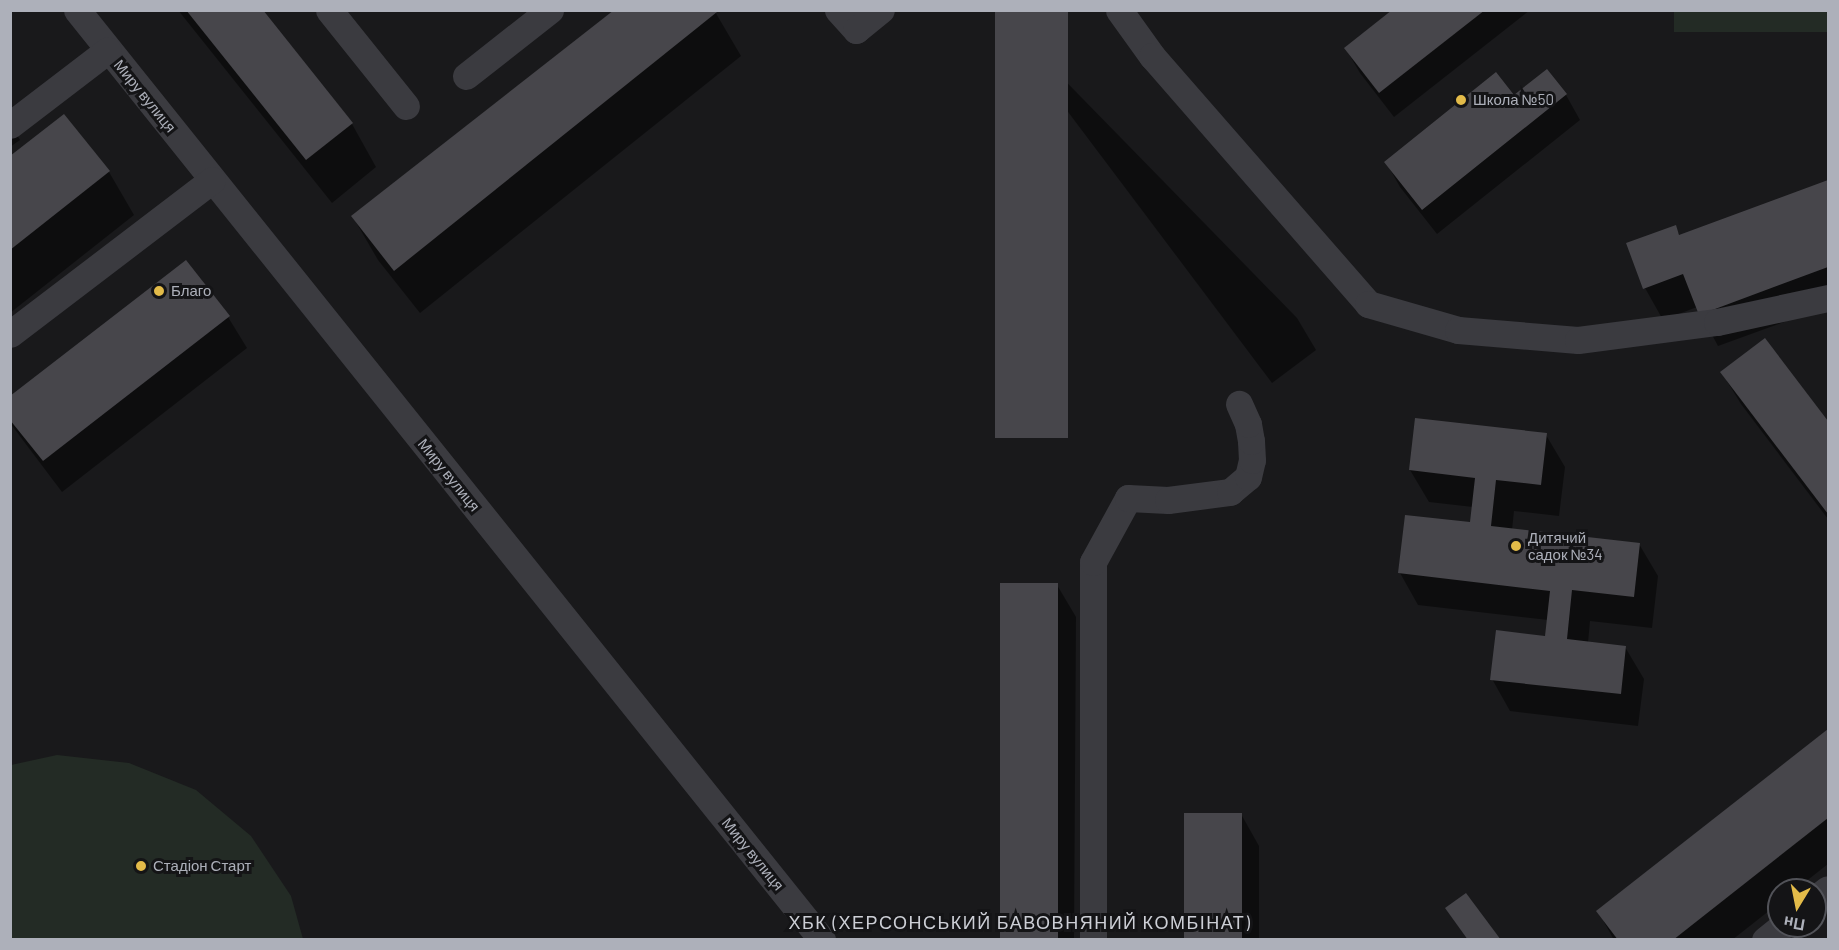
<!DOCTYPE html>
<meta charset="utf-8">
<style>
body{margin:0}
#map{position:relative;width:1839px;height:950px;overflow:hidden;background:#19191b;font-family:Barlow,sans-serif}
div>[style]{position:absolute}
.green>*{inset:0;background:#232b25;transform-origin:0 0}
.shadow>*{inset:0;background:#0007}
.building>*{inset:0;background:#47464b;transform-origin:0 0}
.minor>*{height:27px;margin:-13.5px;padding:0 13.5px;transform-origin:13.5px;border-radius:13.5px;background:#3b3b40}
.dots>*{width:16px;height:16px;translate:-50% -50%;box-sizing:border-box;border:3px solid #141416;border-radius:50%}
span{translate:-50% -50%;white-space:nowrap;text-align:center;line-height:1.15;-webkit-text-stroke:6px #141416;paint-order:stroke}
.street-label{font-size:15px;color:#adb0ba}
.poi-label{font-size:15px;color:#adb0ba}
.left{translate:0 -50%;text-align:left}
.quarter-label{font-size:18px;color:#cdcfd6;letter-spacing:1.5px}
.frame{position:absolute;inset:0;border:12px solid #adb0ba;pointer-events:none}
.north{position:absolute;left:1767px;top:878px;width:60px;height:60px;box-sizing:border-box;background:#141416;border:2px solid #515258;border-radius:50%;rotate:190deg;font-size:16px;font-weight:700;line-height:24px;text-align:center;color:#adb0ba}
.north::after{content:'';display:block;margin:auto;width:21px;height:27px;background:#e3bb49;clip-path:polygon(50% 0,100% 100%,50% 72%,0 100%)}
</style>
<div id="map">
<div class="green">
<i style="left:1674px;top:11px;width:154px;height:21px"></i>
<i style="clip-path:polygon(57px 755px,129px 763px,196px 790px,251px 836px,291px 896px,303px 939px,11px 939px,11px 765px)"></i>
</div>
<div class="shadow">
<i style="clip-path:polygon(178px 10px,261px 10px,352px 124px,376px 167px,332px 203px)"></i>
<i style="clip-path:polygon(616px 10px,714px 10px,741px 56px,420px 313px,378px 260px,353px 217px)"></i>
<i style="clip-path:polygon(996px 10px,1297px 318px,1316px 350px,1272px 383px,1011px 36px)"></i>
<i style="clip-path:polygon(1394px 10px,1530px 10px,1394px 117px,1360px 73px,1346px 49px)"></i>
<i style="clip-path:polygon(1547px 71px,1566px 95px,1580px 120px,1437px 234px,1400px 187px,1386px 162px,1514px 97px)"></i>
<i style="clip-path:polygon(10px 124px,20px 140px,10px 147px)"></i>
<i style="clip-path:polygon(10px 158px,109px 172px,134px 215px,10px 313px)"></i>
<i style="clip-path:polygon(1828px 181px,1828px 306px,1718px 346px,1697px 307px,1663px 320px,1645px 288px,1628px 244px,1675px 227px,1680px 236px)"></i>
<i style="clip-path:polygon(228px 317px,247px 348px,62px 492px,10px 423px,10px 398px)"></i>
<i style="clip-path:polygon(1765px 340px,1828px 424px,1828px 519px,1741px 404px,1722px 373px)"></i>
<i style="clip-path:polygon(1546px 435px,1565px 467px,1559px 516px,1514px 511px,1512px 530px,1639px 544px,1658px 576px,1652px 628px,1590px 621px,1588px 643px,1625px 647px,1644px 679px,1638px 726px,1510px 711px,1492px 679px,1546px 638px,1548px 620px,1418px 605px,1400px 573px,1471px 524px,1473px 507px,1429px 502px,1410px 470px)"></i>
<i style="clip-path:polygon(1057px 585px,1076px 617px,1074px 940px,1000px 940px)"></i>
<i style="clip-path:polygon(1828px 732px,1828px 864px,1795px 890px,1779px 890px,1779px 903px,1732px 940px,1614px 940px,1598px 911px)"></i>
<i style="clip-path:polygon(1241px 814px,1259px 846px,1259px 940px,1185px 940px)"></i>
</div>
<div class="building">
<i style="clip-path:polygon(186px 10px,263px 10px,353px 123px,306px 160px)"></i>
<i style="clip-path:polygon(614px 10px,717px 12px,394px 271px,351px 216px)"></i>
<i style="left:995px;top:10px;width:73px;height:428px"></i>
<i style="clip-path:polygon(1392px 10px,1485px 10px,1379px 93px,1344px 48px)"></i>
<i style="clip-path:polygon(1547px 69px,1567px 94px,1422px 210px,1384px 162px,1496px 72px,1514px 95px)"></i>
<i style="clip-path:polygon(64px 114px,110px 171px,10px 250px,10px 156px)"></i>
<i style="clip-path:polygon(1828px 180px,1828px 267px,1699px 315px,1683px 274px,1643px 289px,1626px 243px,1676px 225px,1679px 235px)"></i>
<i style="clip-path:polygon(186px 260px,230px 316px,43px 461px,10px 420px,10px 396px)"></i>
<i style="clip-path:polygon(1765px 338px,1828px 421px,1828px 514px,1720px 372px)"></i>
<i style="clip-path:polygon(1415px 418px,1547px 433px,1541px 485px,1496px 480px,1491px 526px,1640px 543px,1634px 597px,1572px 590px,1567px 639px,1626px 646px,1621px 694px,1490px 680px,1496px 630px,1545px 636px,1550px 591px,1398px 573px,1405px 515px,1470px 522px,1475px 478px,1409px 470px)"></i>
<i style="left:1000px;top:583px;width:58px;height:357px"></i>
<i style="clip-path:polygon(1828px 729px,1828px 818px,1673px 940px,1618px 940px,1596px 911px)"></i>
<i style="left:1184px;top:813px;width:58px;height:127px"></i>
<i style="clip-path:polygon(1466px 893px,1501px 940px,1468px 940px,1445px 908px)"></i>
</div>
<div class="minor">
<i style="left:77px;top:10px;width:1192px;rotate:51.3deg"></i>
<i style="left:329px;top:10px;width:123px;rotate:51.3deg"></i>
<i style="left:838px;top:10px;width:27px;rotate:48deg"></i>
<i style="left:856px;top:30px;width:32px;rotate:-39deg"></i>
<i style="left:1119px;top:10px;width:57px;rotate:54.3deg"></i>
<i style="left:1152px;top:56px;width:329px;rotate:48.9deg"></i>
<i style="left:1368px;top:304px;width:94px;rotate:16.1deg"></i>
<i style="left:1458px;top:330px;width:120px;rotate:4.8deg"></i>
<i style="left:1578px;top:340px;width:140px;rotate:-7.4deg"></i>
<i style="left:1717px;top:322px;width:114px;rotate:-12.2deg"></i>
<i style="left:466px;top:76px;width:107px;rotate:-38.2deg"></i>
<i style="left:10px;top:125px;width:123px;rotate:-37.4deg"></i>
<i style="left:10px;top:334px;width:254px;rotate:-37.3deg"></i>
<i style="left:1815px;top:899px;width:16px;rotate:-38deg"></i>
<i style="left:1093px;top:940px;width:378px;rotate:-90deg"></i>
<i style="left:1093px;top:562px;width:73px;rotate:-61.3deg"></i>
<i style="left:1128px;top:498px;width:40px;rotate:2.9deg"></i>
<i style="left:1168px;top:500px;width:63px;rotate:-7.4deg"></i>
<i style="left:1230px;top:492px;width:23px;rotate:-40deg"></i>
<i style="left:1248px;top:477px;width:17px;rotate:-77deg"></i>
<i style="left:1252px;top:460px;width:19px;rotate:-93deg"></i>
<i style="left:1251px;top:441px;width:17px;rotate:-100deg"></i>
<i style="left:1248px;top:424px;width:22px;rotate:-114deg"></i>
<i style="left:1765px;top:940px;width:22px;rotate:-39deg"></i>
</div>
<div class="dots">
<i style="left:1461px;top:100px;background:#e3bb49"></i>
<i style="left:159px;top:291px;background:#e3bb49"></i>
<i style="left:1516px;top:546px;background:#e3bb49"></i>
<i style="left:141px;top:866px;background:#e3bb49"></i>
</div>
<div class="street-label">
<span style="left:145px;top:96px;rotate:51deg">Миру вулиця</span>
<span style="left:449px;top:475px;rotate:51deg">Миру вулиця</span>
<span style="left:753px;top:854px;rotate:51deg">Миру вулиця</span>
</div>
<div class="poi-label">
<span class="left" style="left:1473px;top:100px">Школа №50</span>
<span class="left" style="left:171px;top:291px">Благо</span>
<span class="left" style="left:1528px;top:546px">Дитячий<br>садок №34</span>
<span class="left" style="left:153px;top:866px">Стадіон Старт</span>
</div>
<div class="quarter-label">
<span style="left:1020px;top:922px">ХБК (ХЕРСОНСЬКИЙ БАВОВНЯНИЙ КОМБІНАТ)</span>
</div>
<div class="frame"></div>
<div class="north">Пн</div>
</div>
